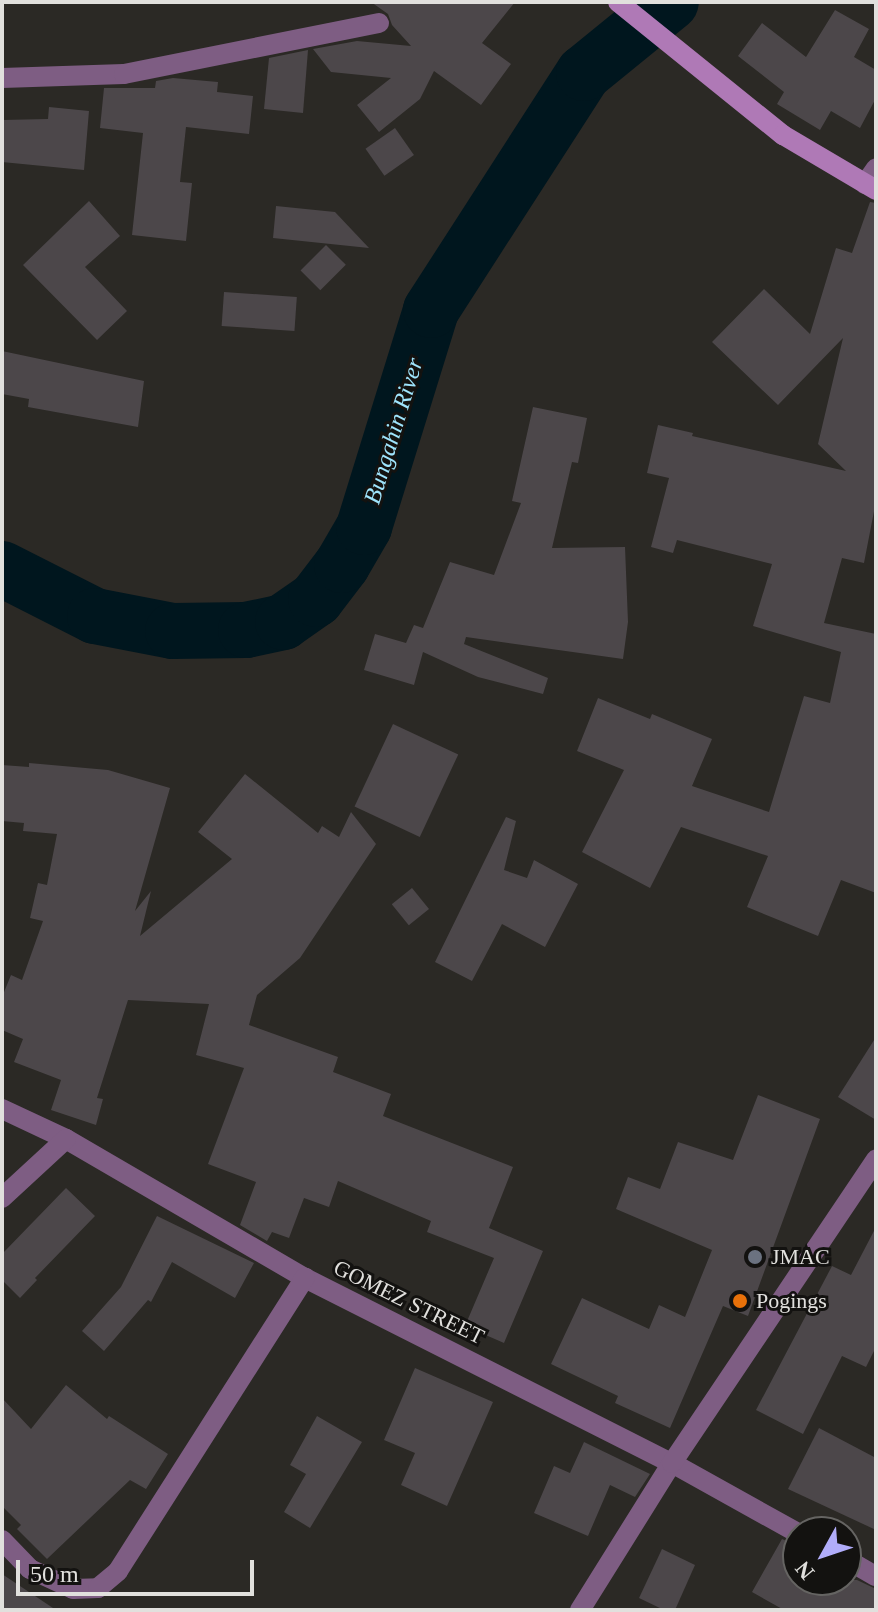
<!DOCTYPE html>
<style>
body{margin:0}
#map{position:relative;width:878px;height:1612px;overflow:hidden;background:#2b2925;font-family:"Times New Roman",serif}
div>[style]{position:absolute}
.river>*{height:56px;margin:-28px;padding:0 28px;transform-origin:28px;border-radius:28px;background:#00161e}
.building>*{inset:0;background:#4c474a;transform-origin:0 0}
.street>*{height:20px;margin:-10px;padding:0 10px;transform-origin:10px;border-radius:10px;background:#7e5d83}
.secondary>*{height:20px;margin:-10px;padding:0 10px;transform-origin:10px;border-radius:10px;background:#af79b6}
.dots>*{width:22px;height:22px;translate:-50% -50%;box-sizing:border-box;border:4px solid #131210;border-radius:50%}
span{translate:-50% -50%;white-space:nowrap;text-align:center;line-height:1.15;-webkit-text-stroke:6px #131210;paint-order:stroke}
.poi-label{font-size:22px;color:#e1e0dd}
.left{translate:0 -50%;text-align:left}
.street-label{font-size:22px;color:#e1e0dd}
.water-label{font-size:24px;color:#9fe4fc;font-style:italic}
.frame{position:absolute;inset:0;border:4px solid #e1e0dd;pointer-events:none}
.north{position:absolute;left:782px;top:1516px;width:80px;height:80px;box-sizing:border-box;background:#131210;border:2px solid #656462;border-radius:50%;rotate:230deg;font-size:22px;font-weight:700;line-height:32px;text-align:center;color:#e1e0dd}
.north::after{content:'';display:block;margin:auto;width:28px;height:36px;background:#b1adfa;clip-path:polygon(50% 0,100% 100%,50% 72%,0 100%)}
.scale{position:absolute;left:16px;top:1560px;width:238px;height:36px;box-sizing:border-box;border:4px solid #e1e0dd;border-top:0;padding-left:10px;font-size:24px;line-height:28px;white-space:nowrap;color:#e1e0dd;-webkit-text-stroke:6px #131210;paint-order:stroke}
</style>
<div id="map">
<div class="river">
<i style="left:2px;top:569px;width:104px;rotate:26.8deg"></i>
<i style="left:95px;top:616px;width:79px;rotate:10.9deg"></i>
<i style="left:173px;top:631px;width:73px;rotate:-0.8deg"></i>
<i style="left:246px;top:630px;width:38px;rotate:-12deg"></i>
<i style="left:283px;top:622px;width:40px;rotate:-34.9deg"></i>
<i style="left:316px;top:599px;width:43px;rotate:-52.6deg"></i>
<i style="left:342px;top:565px;width:44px;rotate:-59.9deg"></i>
<i style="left:364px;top:527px;width:227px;rotate:-72.8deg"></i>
<i style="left:431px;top:310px;width:282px;rotate:-57.2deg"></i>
<i style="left:584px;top:73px;width:112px;rotate:-39.2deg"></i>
</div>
<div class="building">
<i style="clip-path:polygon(371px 2px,515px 2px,482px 43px,511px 64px,481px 105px,434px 71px,420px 99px,379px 132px,357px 105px,391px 78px,331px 72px,313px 49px,357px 41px,411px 46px,392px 25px,388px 14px)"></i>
<i style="clip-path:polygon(835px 10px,869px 29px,854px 57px,876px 70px,876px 98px,860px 128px,831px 111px,820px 130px,777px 104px,784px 92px,738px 56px,762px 23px,806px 57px)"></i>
<i style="clip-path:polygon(308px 50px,303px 113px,264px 109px,269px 58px)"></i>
<i style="clip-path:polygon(173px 78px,218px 82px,217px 92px,253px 96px,249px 134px,186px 127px,180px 182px,192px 183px,186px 241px,132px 235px,143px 133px,100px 128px,104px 88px,155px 88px,156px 81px)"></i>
<i style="clip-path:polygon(49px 107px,89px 111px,84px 170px,2px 162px,2px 120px,48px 119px)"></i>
<i style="left:395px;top:128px;width:33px;height:36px;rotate:55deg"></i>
<i style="clip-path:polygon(89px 201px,120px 236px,85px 267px,127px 311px,97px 340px,23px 265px)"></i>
<i style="clip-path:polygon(870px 202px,876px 203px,876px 501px,864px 563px,842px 558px,824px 623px,876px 634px,876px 893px,841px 880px,818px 936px,747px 907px,768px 856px,681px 827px,650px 888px,582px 852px,624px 770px,577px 751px,598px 698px,650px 719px,652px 714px,712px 739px,692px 786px,769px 812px,804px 696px,830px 703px,841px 652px,753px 626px,772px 564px,677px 540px,673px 553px,651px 547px,669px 478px,647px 473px,658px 425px,693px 433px,692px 436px,846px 471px,818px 444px,843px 338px,778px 405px,712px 342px,764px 289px,810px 334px,836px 248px,852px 253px)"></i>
<i style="clip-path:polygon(276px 206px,335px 212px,369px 248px,273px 238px)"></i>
<i style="left:326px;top:245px;width:28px;height:36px;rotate:45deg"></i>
<i style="left:224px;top:292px;width:73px;height:34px;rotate:4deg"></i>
<i style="clip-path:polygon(2px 351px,144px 381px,138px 427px,28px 407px,29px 399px,2px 394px)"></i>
<i style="clip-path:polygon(533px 407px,587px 418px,578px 463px,572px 462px,552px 548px,625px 547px,628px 622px,623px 659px,466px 637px,464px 644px,548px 678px,543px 694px,478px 677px,423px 652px,414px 685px,364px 670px,375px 634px,406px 643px,414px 625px,423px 628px,450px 562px,494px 575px,521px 503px,512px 501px)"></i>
<i style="left:393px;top:724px;width:72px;height:91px;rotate:25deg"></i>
<i style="clip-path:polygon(29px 763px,108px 770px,170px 788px,135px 911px,151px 891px,140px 936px,232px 859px,198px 832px,245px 774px,318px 833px,322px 826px,339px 837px,351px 812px,376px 844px,300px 958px,257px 995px,249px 1025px,338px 1057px,333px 1072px,391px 1094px,383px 1116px,513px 1167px,489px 1228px,543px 1251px,504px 1343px,465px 1326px,494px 1258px,427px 1232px,431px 1221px,338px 1181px,329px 1207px,304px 1198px,289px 1238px,272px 1232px,267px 1241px,240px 1225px,256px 1182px,208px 1164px,244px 1068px,196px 1055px,209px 1004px,128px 1000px,97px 1098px,103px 1099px,96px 1125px,51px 1110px,61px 1080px,14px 1062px,23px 1039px,2px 1030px,2px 997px,11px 975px,22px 980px,43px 921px,30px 918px,38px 883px,47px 885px,57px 834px,23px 831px,24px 823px,2px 821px,2px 765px,29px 767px)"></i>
<i style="clip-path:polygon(506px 817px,516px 821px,504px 870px,527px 878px,534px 860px,578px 884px,545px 947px,502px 924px,472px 981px,435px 962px)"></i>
<i style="left:412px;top:888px;width:27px;height:26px;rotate:51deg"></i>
<i style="clip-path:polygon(876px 1037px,876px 1120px,838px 1097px)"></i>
<i style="clip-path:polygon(758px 1095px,820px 1119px,748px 1316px,723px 1306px,670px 1428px,615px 1403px,618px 1396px,551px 1364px,582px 1298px,649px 1329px,659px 1305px,685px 1317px,712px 1250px,616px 1209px,628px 1177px,660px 1189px,678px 1142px,733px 1160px)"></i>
<i style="clip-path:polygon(66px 1188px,95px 1216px,35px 1278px,37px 1280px,20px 1298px,2px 1280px,2px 1254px)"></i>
<i style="clip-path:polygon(157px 1216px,254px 1263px,235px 1298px,172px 1262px,151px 1302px,148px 1300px,104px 1351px,82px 1331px,121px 1287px)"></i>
<i style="clip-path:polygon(876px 1227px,876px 1347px,866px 1367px,842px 1356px,803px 1434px,756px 1410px,832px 1266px,851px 1275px)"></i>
<i style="clip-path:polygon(415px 1368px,493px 1402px,447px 1506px,401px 1485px,415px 1453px,384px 1440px)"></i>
<i style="clip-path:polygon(66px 1385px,107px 1419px,109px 1416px,168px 1454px,146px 1489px,130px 1480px,47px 1559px,17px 1529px,21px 1525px,2px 1506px,2px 1398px,31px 1429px)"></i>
<i style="clip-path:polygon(317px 1416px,362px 1442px,310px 1528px,284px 1512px,306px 1474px,290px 1465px)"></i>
<i style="clip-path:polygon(819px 1428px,876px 1458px,876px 1530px,788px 1489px)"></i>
<i style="clip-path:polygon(584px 1442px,650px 1474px,635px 1497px,610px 1485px,588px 1536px,534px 1513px,554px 1466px,570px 1473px)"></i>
<i style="clip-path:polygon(782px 1539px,798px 1546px,798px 1580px,857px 1580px,876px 1589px,876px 1610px,784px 1610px,752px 1592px)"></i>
<i style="clip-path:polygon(662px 1549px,695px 1565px,675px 1610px,664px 1610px,639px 1598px)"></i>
<i style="clip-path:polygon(2px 1574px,56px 1610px,2px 1610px)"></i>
</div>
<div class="street">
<i style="left:2px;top:78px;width:122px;rotate:-1.9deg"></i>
<i style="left:124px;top:74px;width:260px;rotate:-11.3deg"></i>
<i style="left:865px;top:184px;width:19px;rotate:-55deg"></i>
<i style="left:2px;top:1109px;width:71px;rotate:25.1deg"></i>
<i style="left:66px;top:1139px;width:276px;rotate:30.2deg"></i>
<i style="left:305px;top:1278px;width:411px;rotate:26.8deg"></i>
<i style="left:672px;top:1463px;width:144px;rotate:29.1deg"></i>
<i style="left:2px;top:1198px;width:87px;rotate:-42.7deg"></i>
<i style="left:2px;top:1540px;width:40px;rotate:46deg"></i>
<i style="left:30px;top:1569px;width:47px;rotate:24.9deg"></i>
<i style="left:73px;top:1589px;width:25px;rotate:-2deg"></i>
<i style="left:98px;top:1588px;width:26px;rotate:-40deg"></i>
<i style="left:118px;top:1571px;width:348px;rotate:-57.5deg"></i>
<i style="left:846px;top:1559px;width:34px;rotate:30deg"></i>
<i style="left:580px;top:1610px;width:173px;rotate:-58deg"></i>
<i style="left:672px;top:1463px;width:366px;rotate:-56.1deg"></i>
</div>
<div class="secondary">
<i style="left:618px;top:2px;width:212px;rotate:38.9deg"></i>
<i style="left:783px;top:135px;width:108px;rotate:30.6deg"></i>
</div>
<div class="dots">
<i style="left:755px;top:1257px;background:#6b7280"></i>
<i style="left:740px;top:1301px;background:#e8710a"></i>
</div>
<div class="poi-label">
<span class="left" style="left:771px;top:1257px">JMAC</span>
<span class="left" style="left:756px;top:1301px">Pogings</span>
</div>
<div class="street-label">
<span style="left:409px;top:1302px;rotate:26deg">GOMEZ STREET</span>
</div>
<div class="water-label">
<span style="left:394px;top:431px;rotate:-73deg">Bungahin River</span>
</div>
<div class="frame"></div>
<div class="north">N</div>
<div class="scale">50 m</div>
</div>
